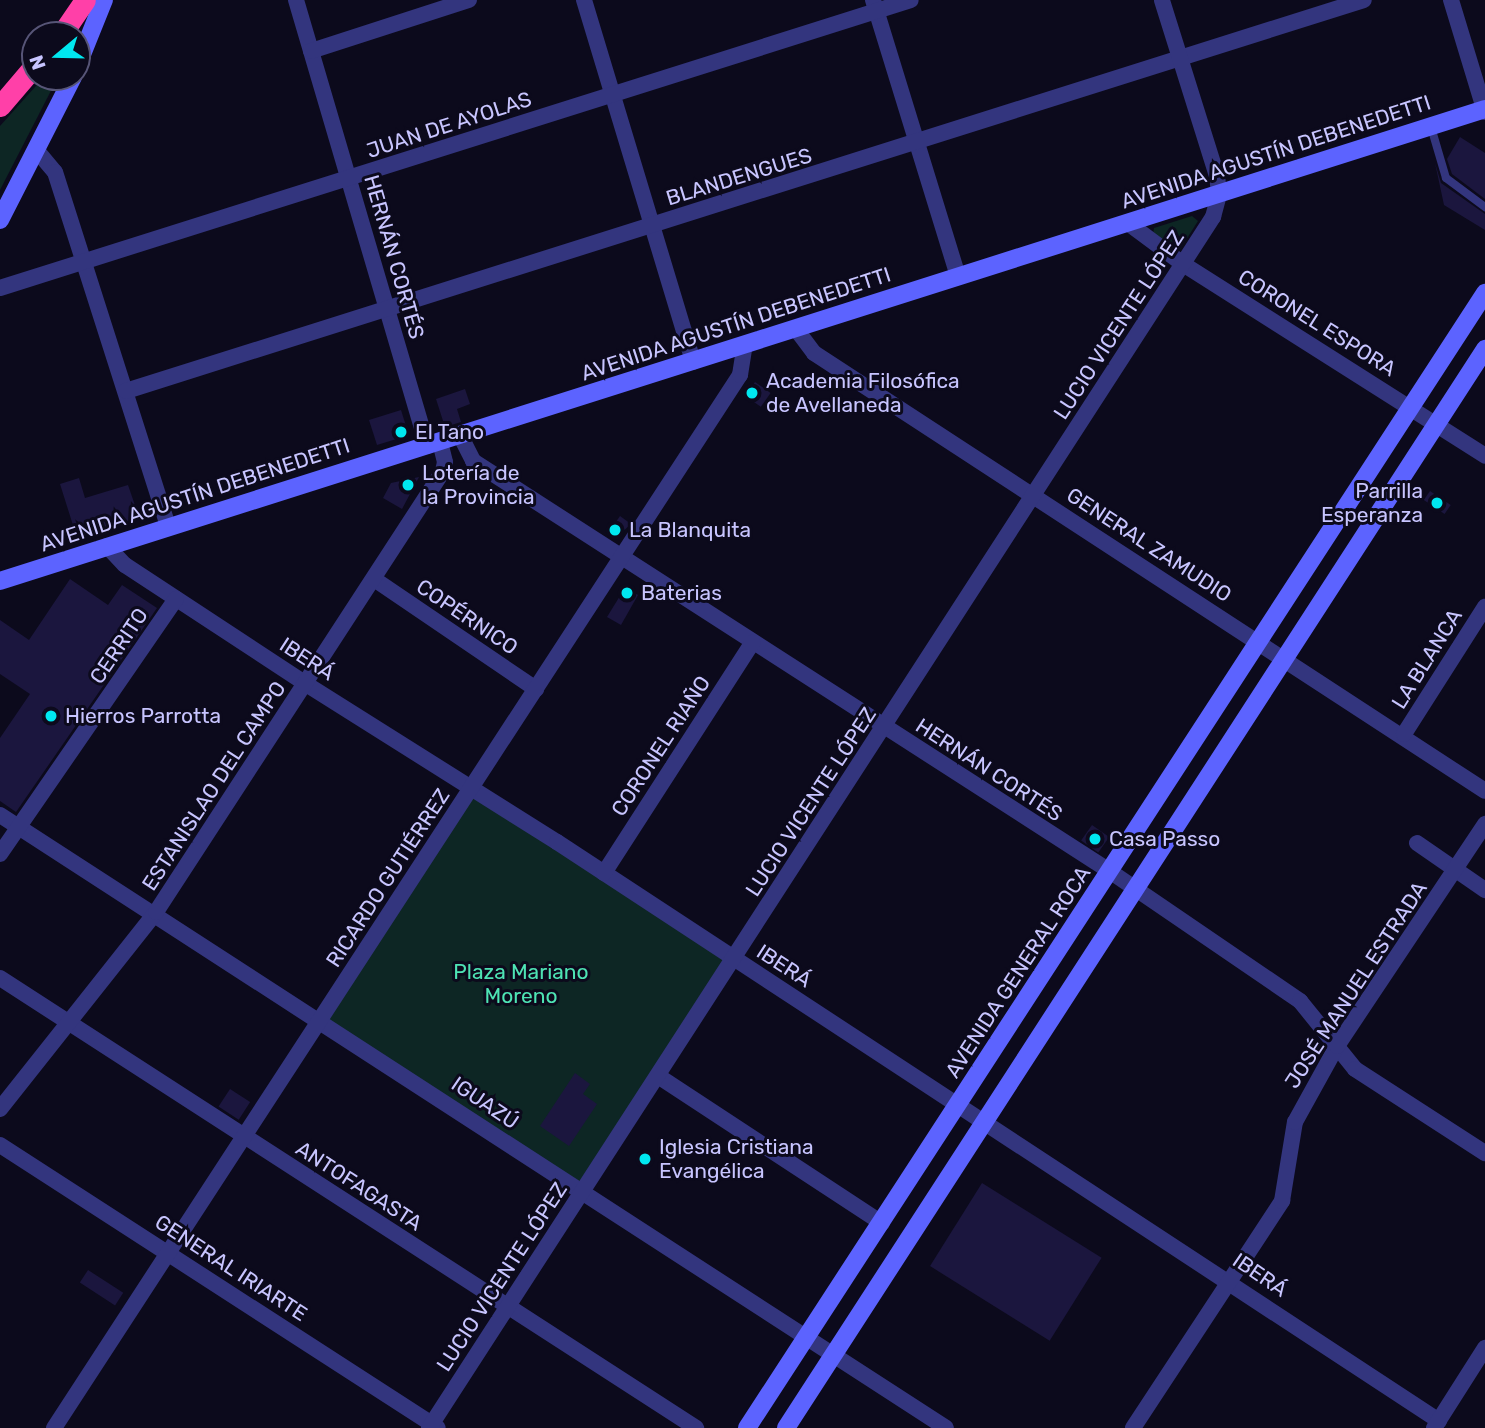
<!DOCTYPE html>
<meta charset="utf-8">
<style>
body{margin:0}
#map{position:relative;width:1485px;height:1428px;overflow:hidden;background:#0c0a1c;font-family:Rubik,sans-serif}
div>[style]{position:absolute}
.green>*{inset:0;background:#0d2624;transform-origin:0 0}
.building>*{inset:0;background:#1b163e;transform-origin:0 0}
.lane>*{height:8px;margin:-4px;padding:0 4px;transform-origin:4px;border-radius:4px;background:#33357e}
.street>*{height:16px;margin:-8px;padding:0 8px;transform-origin:8px;border-radius:8px;background:#33357e}
.secondary>*{height:18px;margin:-9px;padding:0 9px;transform-origin:9px;border-radius:9px;background:#5c63ff}
.highway>*{height:21px;margin:-10.5px;padding:0 10.5px;transform-origin:10.5px;border-radius:10.5px;background:#ff40a8}
.dots>*{width:19px;height:19px;translate:-50% -50%;box-sizing:border-box;border:4px solid #0c0a1c;border-radius:50%}
span{translate:-50% -50%;white-space:nowrap;text-align:center;line-height:1.15;-webkit-text-stroke:6px #0c0a1c;paint-order:stroke}
.street-label{font-size:21px;color:#c8c5ff}
.poi-label{font-size:21px;color:#c8c5ff}
.left{translate:0 -50%;text-align:left}
.right{translate:-100% -50%;text-align:right}
.park-label{font-size:21px;color:#4ee3b4}
.north{position:absolute;left:21px;top:21px;width:70px;height:70px;box-sizing:border-box;background:#0c0a1c;border:2px solid #575577;border-radius:50%;rotate:251deg;font-size:19px;font-weight:700;line-height:28px;text-align:center;color:#c8c5ff}
.north::after{content:'';display:block;margin:auto;width:24px;height:32px;background:#00e8f0;clip-path:polygon(50% 0,100% 100%,50% 72%,0 100%)}
</style>
<div id="map">
<div class="green">
<i style="clip-path:polygon(44px 77px,58px 77px,0 190px,0 126px)"></i>
<i style="clip-path:polygon(1192px 216px,1198px 221px,1179px 251px,1153px 235px,1154px 228px)"></i>
<i style="left:473px;top:788px;width:312px;height:278px;rotate:33deg"></i>
</div>
<div class="building">
<i style="clip-path:polygon(1460px 137px,1485px 153px,1485px 199px,1452px 174px,1447px 159px)"></i>
<i style="clip-path:polygon(1435px 163px,1441px 183px,1485px 214px,1485px 230px,1444px 205px)"></i>
<i style="left:755px;top:382px;width:19px;height:17px;rotate:35deg"></i>
<i style="clip-path:polygon(465px 389px,470px 404px,457px 409px,461px 422px,445px 427px,436px 399px)"></i>
<i style="clip-path:polygon(401px 410px,407px 429px,403px 437px,377px 445px,369px 420px)"></i>
<i style="clip-path:polygon(419px 477px,402px 509px,383px 498px,391px 483px)"></i>
<i style="clip-path:polygon(79px 478px,85px 498px,128px 485px,137px 511px,132px 520px,77px 538px,60px 484px)"></i>
<i style="left:1430px;top:491px;width:25px;height:11px;rotate:34deg"></i>
<i style="clip-path:polygon(620px 516px,631px 524px,619px 535px,611px 529px)"></i>
<i style="clip-path:polygon(70px 579px,108px 605px,122px 585px,157px 608px,16px 812px,0 801px,0 738px,30px 694px,0 674px,0 620px,29px 640px)"></i>
<i style="clip-path:polygon(629px 589px,638px 595px,621px 625px,607px 617px,623px 591px)"></i>
<i style="left:1092px;top:825px;width:21px;height:19px;rotate:35deg"></i>
<i style="clip-path:polygon(575px 1073px,590px 1084px,583px 1094px,597px 1104px,569px 1146px,540px 1126px)"></i>
<i style="left:230px;top:1089px;width:24px;height:21px;rotate:33deg"></i>
<i style="left:982px;top:1183px;width:141px;height:98px;rotate:32deg"></i>
<i style="left:88px;top:1270px;width:42px;height:15px;rotate:33deg"></i>
</div>
<div class="lane">
<i style="left:1431px;top:127px;width:53px;rotate:73.6deg"></i>
<i style="left:1446px;top:178px;width:49px;rotate:36.6deg"></i>
</div>
<div class="street">
<i style="left:296px;top:0;width:465px;rotate:73.6deg"></i>
<i style="left:584px;top:0;width:378px;rotate:73.2deg"></i>
<i style="left:873px;top:0;width:290px;rotate:72.9deg"></i>
<i style="left:1451px;top:0;width:117px;rotate:73.1deg"></i>
<i style="left:311px;top:51px;width:166px;rotate:-17.9deg"></i>
<i style="left:38px;top:152px;width:26px;rotate:50deg"></i>
<i style="left:55px;top:172px;width:373px;rotate:72.3deg"></i>
<i style="left:1128px;top:223px;width:69px;rotate:36.7deg"></i>
<i style="left:1183px;top:264px;width:358px;rotate:32.4deg"></i>
<i style="left:0;top:288px;width:955px;rotate:-17.54deg"></i>
<i style="left:796px;top:329px;width:30px;rotate:53deg"></i>
<i style="left:814px;top:353px;width:801px;rotate:33.13deg"></i>
<i style="left:126px;top:391px;width:1298px;rotate:-17.53deg"></i>
<i style="left:460px;top:435px;width:29px;rotate:63deg"></i>
<i style="left:473px;top:461px;width:759px;rotate:32.79deg"></i>
<i style="left:1111px;top:872px;width:229px;rotate:34.3deg"></i>
<i style="left:1300px;top:1001px;width:87px;rotate:51deg"></i>
<i style="left:1355px;top:1069px;width:155px;rotate:32.9deg"></i>
<i style="left:107px;top:546px;width:26px;rotate:47deg"></i>
<i style="left:125px;top:565px;width:217px;rotate:33.3deg"></i>
<i style="left:306px;top:684px;width:297px;rotate:32.2deg"></i>
<i style="left:557px;top:842px;width:1055px;rotate:33.28deg"></i>
<i style="left:374px;top:579px;width:196px;rotate:34.2deg"></i>
<i style="left:1404px;top:734px;width:151px;rotate:-57.5deg"></i>
<i style="left:0;top:815px;width:1127px;rotate:32.94deg"></i>
<i style="left:1417px;top:843px;width:83px;rotate:34.7deg"></i>
<i style="left:0;top:854px;width:310px;rotate:-55.4deg"></i>
<i style="left:604px;top:873px;width:274px;rotate:-57.2deg"></i>
<i style="left:0;top:978px;width:829px;rotate:32.88deg"></i>
<i style="left:658px;top:1076px;width:268px;rotate:33.3deg"></i>
<i style="left:0;top:1109px;width:251px;rotate:-51.6deg"></i>
<i style="left:156px;top:912px;width:526px;rotate:-56.94deg"></i>
<i style="left:443px;top:471px;width:9px;rotate:-77deg"></i>
<i style="left:445px;top:462px;width:21px;rotate:-104deg"></i>
<i style="left:0;top:1145px;width:521px;rotate:32.87deg"></i>
<i style="left:54px;top:1428px;width:1257px;rotate:-56.92deg"></i>
<i style="left:740px;top:375px;width:30px;rotate:-81deg"></i>
<i style="left:429px;top:1428px;width:1443px;rotate:-57.08deg"></i>
<i style="left:1213px;top:217px;width:24px;rotate:-75deg"></i>
<i style="left:1219px;top:194px;width:18px;rotate:-96deg"></i>
<i style="left:1217px;top:176px;width:184px;rotate:-107.4deg"></i>
<i style="left:1133px;top:1428px;width:272px;rotate:-56.7deg"></i>
<i style="left:1282px;top:1201px;width:80px;rotate:-80.7deg"></i>
<i style="left:1295px;top:1122px;width:87px;rotate:-61.1deg"></i>
<i style="left:1337px;top:1046px;width:267px;rotate:-56.3deg"></i>
<i style="left:1434px;top:1428px;width:95px;rotate:-57.5deg"></i>
</div>
<div class="secondary">
<i style="left:77px;top:67px;width:72px;rotate:-68.1deg"></i>
<i style="left:0;top:220px;width:161px;rotate:-63deg"></i>
<i style="left:0;top:581px;width:1558px;rotate:-17.63deg"></i>
<i style="left:747px;top:1428px;width:1354px;rotate:-56.97deg"></i>
<i style="left:786px;top:1428px;width:1286px;rotate:-57.06deg"></i>
</div>
<div class="highway">
<i style="left:61px;top:35px;width:42px;rotate:-55.6deg"></i>
<i style="left:0;top:106px;width:54px;rotate:-49.5deg"></i>
</div>
<div class="dots">
<i style="left:752px;top:393px;background:#00e8f0"></i>
<i style="left:401px;top:432px;background:#00e8f0"></i>
<i style="left:408px;top:485px;background:#00e8f0"></i>
<i style="left:1437px;top:503px;background:#00e8f0"></i>
<i style="left:615px;top:530px;background:#00e8f0"></i>
<i style="left:627px;top:593px;background:#00e8f0"></i>
<i style="left:51px;top:716px;background:#00e8f0"></i>
<i style="left:1095px;top:839px;background:#00e8f0"></i>
<i style="left:645px;top:1159px;background:#00e8f0"></i>
</div>
<div class="street-label">
<span style="left:449px;top:125px;rotate:-18deg">JUAN DE AYOLAS</span>
<span style="left:1276px;top:152px;rotate:-18deg">AVENIDA AGUSTÍN DEBENEDETTI</span>
<span style="left:739px;top:177px;rotate:-17deg">BLANDENGUES</span>
<span style="left:394px;top:257px;rotate:74deg">HERNÁN CORTÉS</span>
<span style="left:1317px;top:323px;rotate:32deg">CORONEL ESPORA</span>
<span style="left:736px;top:324px;rotate:-18deg">AVENIDA AGUSTÍN DEBENEDETTI</span>
<span style="left:1119px;top:325px;rotate:-57deg">LUCIO VICENTE LÓPEZ</span>
<span style="left:195px;top:495px;rotate:-18deg">AVENIDA AGUSTÍN DEBENEDETTI</span>
<span style="left:1149px;top:545px;rotate:33deg">GENERAL ZAMUDIO</span>
<span style="left:467px;top:617px;rotate:34deg">COPÉRNICO</span>
<span style="left:119px;top:646px;rotate:-56deg">CERRITO</span>
<span style="left:307px;top:659px;rotate:33deg">IBERÁ</span>
<span style="left:1427px;top:659px;rotate:-58deg">LA BLANCA</span>
<span style="left:661px;top:746px;rotate:-57deg">CORONEL RIAÑO</span>
<span style="left:989px;top:770px;rotate:33deg">HERNÁN CORTÉS</span>
<span style="left:214px;top:786px;rotate:-57deg">ESTANISLAO DEL CAMPO</span>
<span style="left:811px;top:802px;rotate:-57deg">LUCIO VICENTE LÓPEZ</span>
<span style="left:388px;top:878px;rotate:-57deg">RICARDO GUTIÉRREZ</span>
<span style="left:784px;top:966px;rotate:33deg">IBERÁ</span>
<span style="left:1018px;top:972px;rotate:-57deg">AVENIDA GENERAL ROCA</span>
<span style="left:1356px;top:985px;rotate:-57deg">JOSÉ MANUEL ESTRADA</span>
<span style="left:485px;top:1103px;rotate:34deg">IGUAZÚ</span>
<span style="left:359px;top:1186px;rotate:33deg">ANTOFAGASTA</span>
<span style="left:231px;top:1268px;rotate:33deg">GENERAL IRIARTE</span>
<span style="left:1260px;top:1275px;rotate:34deg">IBERÁ</span>
<span style="left:502px;top:1277px;rotate:-57deg">LUCIO VICENTE LÓPEZ</span>
</div>
<div class="poi-label">
<span class="left" style="left:766px;top:393px">Academia Filosófica<br>de Avellaneda</span>
<span class="left" style="left:415px;top:432px">El Tano</span>
<span class="left" style="left:422px;top:485px">Lotería de<br>la Provincia</span>
<span class="right" style="left:1423px;top:503px">Parrilla<br>Esperanza</span>
<span class="left" style="left:629px;top:530px">La Blanquita</span>
<span class="left" style="left:641px;top:593px">Baterias</span>
<span class="left" style="left:65px;top:716px">Hierros Parrotta</span>
<span class="left" style="left:1109px;top:839px">Casa Passo</span>
<span class="left" style="left:659px;top:1159px">Iglesia Cristiana<br>Evangélica</span>
</div>
<div class="park-label">
<span style="left:521px;top:984px">Plaza Mariano<br>Moreno</span>
</div>
<div class="north">N</div>
</div>
